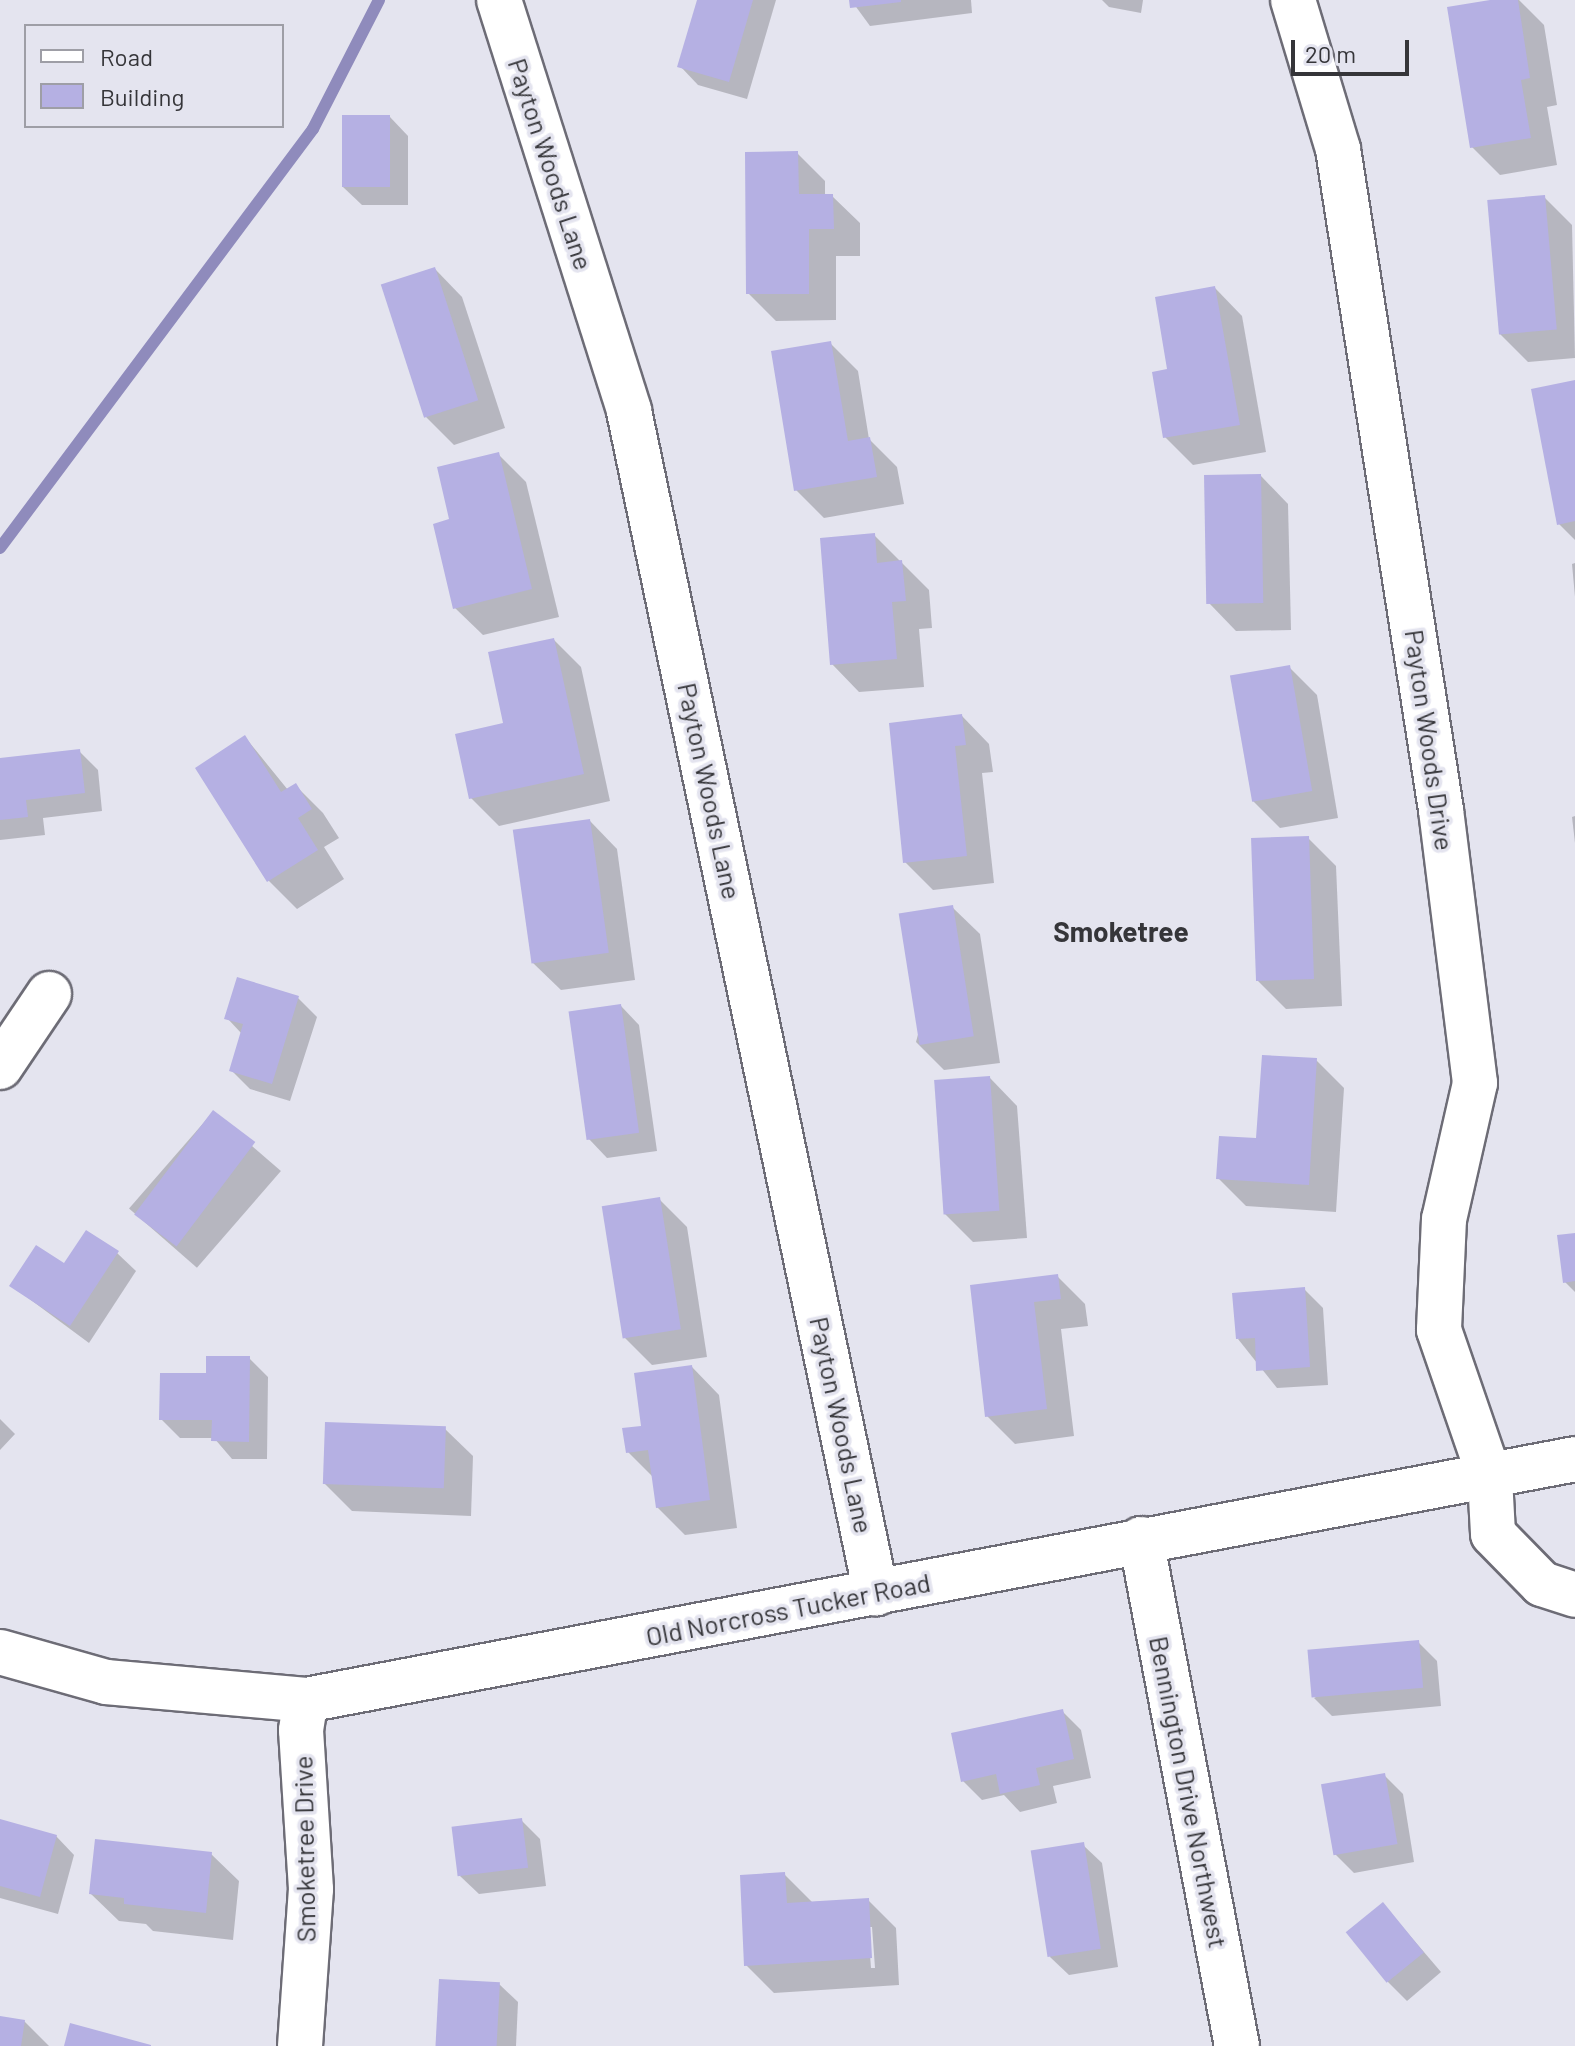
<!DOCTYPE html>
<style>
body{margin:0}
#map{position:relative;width:1575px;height:2046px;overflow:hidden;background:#e4e4ef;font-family:Barlow,sans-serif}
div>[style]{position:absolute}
.shadow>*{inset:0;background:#0003;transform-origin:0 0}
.stream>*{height:12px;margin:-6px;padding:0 6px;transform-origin:6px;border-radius:6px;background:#8f8bbc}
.building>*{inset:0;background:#b5b0e3;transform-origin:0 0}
.roads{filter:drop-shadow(2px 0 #6d6c76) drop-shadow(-2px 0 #6d6c76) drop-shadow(0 2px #6d6c76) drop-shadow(0 -2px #6d6c76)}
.minor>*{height:44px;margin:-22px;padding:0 22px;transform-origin:22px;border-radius:22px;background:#fff}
span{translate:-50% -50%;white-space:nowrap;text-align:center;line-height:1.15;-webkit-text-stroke:7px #e4e4ef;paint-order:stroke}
.street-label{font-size:26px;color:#353539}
.neighbourhood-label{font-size:28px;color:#353539;font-weight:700}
.legend{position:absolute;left:24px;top:24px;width:260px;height:104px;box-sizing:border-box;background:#e4e4ef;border:2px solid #9e9ea6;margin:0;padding:10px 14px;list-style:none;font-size:24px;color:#353539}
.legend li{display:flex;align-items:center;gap:16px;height:40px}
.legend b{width:40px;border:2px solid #9e9ea6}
.scale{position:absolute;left:1291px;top:40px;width:118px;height:36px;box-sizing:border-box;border:4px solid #353539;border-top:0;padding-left:10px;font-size:24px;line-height:28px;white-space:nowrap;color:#353539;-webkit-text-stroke:6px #e4e4ef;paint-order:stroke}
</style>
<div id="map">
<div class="shadow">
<i style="clip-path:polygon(699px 0,776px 0,747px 99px,698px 85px,680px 66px)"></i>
<i style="clip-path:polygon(851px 0,971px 0,972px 13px,870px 26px)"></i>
<i style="clip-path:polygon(1102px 0,1143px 0,1141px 13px,1109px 7px)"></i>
<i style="clip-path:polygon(1502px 0,1519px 0,1544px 25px,1557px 105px,1547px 107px,1557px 165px,1500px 175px,1472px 147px)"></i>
<i style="clip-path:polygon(390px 117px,408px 136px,408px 205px,362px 205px,343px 187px)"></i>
<i style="clip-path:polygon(797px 153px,825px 181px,825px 196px,832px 196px,860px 223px,860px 256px,836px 256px,836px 320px,776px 321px,748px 293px)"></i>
<i style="clip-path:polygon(1544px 197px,1572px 225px,1575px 358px,1528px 362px,1500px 334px)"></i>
<i style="clip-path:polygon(435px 269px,462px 297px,505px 428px,454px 445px,426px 417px)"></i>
<i style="clip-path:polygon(1215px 288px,1242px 316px,1266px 452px,1193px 465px,1165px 437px,1169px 371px)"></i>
<i style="clip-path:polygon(830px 343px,858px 371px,869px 439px,897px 467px,904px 504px,824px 518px,796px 490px)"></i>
<i style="clip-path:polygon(1575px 382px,1575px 540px,1559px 524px)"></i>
<i style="clip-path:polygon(498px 454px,526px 482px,559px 617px,483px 635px,455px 608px,452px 521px)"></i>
<i style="clip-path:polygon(1261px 476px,1288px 504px,1291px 630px,1236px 631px,1209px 603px)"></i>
<i style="clip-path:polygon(874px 535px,929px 590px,932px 628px,919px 629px,924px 687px,859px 692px,832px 664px)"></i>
<i style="clip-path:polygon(1575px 563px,1575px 597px,1572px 564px)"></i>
<i style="clip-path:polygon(554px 640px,581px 667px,610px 801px,499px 826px,471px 798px)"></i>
<i style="clip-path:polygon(1289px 667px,1317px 695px,1338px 818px,1280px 828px,1252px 800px)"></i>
<i style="clip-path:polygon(962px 716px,989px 744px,993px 772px,982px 773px,994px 883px,933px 890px,905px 862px)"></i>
<i style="clip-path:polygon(245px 737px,288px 790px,295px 785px,323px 813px,339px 838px,324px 847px,344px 879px,297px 909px,269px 881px,198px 768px)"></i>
<i style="clip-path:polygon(79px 751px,98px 770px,102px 811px,43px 818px,45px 835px,0 840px,0 760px)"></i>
<i style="clip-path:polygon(1575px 816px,1575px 843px,1572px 817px)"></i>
<i style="clip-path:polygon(590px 821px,617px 849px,635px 980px,561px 990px,533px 963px)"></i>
<i style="clip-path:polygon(1308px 838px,1336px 866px,1342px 1006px,1286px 1009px,1258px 981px)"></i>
<i style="clip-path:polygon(952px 907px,980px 934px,1000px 1063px,944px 1070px,916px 1042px)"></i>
<i style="clip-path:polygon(298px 998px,317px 1017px,290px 1101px,250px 1089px,231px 1070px,242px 1034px,227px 1018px)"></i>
<i style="clip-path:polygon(621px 1006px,639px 1025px,657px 1151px,607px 1158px,589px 1139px)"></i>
<i style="clip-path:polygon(1316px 1060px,1344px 1088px,1336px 1212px,1246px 1206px,1218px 1178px,1258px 1140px)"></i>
<i style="clip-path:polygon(990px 1078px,1017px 1106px,1027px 1238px,973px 1242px,945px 1214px)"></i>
<i style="left:213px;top:1112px;width:90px;height:128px;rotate:41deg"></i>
<i style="clip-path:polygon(659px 1199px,687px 1227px,707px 1357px,652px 1365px,625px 1338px)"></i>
<i style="clip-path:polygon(1575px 1235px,1575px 1292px,1565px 1282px)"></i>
<i style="clip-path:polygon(117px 1253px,136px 1271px,89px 1343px,12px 1286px)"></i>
<i style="clip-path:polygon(1058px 1277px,1085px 1304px,1088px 1326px,1061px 1329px,1074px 1436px,1015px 1444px,987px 1416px,973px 1287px)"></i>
<i style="clip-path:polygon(1304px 1289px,1323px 1308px,1328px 1385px,1277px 1388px,1238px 1339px)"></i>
<i style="clip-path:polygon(249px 1358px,268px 1377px,267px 1459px,232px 1459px,214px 1438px,180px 1438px,161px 1419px,208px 1375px)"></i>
<i style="clip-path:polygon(692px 1367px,719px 1395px,737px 1528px,685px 1535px,657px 1507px,654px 1478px,628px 1452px)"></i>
<i style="clip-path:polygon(0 1419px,15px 1434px,0 1450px)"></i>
<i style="clip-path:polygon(445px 1429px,473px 1456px,471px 1516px,352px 1511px,325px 1484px)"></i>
<i style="clip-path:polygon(1418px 1642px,1437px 1661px,1441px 1706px,1332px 1716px,1314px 1698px)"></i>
<i style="clip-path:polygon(1062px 1711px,1081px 1730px,1091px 1778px,1053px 1786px,1057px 1803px,1020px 1812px,1004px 1795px,982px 1800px,963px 1781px)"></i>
<i style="clip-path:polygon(1384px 1775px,1403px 1794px,1414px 1862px,1354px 1873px,1335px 1854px)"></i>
<i style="clip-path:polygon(521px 1820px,540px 1839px,546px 1886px,479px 1894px,460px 1876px)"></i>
<i style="clip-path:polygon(0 1821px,56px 1836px,74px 1855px,58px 1914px,0 1898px)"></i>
<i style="clip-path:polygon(1083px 1845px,1102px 1863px,1118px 1967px,1069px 1975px,1050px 1957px)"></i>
<i style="clip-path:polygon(211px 1854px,239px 1881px,233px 1940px,153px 1931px,146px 1924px,119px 1921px,91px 1894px)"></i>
<i style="clip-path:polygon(evenodd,784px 1874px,812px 1902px,868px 1900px,896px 1928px,899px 1985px,774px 1993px,746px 1965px,784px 1874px,868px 1927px,872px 1927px,875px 1968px,871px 1968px,868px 1927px)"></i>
<i style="clip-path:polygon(1383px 1904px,1441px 1972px,1407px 2001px,1388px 1982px)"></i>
<i style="clip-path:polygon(499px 1984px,518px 2002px,516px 2046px,438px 2046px)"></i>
<i style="clip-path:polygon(0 2018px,24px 2021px,49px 2046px,0 2046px)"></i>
</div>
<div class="stream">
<i style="left:0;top:548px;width:523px;rotate:-53.24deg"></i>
<i style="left:313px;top:129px;width:145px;rotate:-62.9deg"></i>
</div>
<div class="building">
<i style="clip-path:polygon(697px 0,753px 0,729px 82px,677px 67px)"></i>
<i style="clip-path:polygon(849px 0,901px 0,901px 2px,850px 8px)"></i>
<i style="clip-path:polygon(1490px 0,1518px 0,1530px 78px,1521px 80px,1531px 138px,1470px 148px,1447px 7px)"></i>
<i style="left:342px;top:115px;width:48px;height:72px"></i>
<i style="clip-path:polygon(798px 151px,799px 194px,833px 194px,834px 229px,809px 229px,809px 294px,746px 294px,745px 152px)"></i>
<i style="left:1545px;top:195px;width:135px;height:58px;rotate:85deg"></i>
<i style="left:435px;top:267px;width:140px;height:57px;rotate:72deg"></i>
<i style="clip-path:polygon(1215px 286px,1240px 425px,1163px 438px,1152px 372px,1167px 369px,1155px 297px)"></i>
<i style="clip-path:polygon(831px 341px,848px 441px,870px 437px,877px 477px,794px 491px,771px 351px)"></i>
<i style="clip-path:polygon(1575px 380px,1575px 521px,1557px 525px,1531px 389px)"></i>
<i style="clip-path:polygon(499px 452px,532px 589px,453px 609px,433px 524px,449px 519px,437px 467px)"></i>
<i style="left:1261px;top:474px;width:129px;height:57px;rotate:89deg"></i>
<i style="clip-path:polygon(875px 533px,877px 563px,902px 560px,906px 601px,892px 602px,897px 659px,830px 665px,820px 538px)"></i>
<i style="clip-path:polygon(554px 638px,584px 774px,469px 799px,455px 734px,503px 723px,488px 652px)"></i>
<i style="left:1290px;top:665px;width:128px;height:61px;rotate:80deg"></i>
<i style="clip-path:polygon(962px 714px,966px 745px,955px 746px,967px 856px,903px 863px,889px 723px)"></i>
<i style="clip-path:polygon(245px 735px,281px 792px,296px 783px,312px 809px,298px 818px,318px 850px,267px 882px,195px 768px)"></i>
<i style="clip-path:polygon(80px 749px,85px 793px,26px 800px,28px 817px,0 820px,0 758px)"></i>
<i style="left:590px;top:819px;width:135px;height:78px;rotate:82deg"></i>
<i style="left:1309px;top:836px;width:143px;height:58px;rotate:88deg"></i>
<i style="left:953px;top:905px;width:133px;height:55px;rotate:81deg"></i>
<i style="clip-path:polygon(237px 977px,299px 996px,272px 1084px,229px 1071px,243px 1024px,224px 1019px)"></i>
<i style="left:621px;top:1004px;width:130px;height:53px;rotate:82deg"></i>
<i style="clip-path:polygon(1262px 1055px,1317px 1058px,1309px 1185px,1216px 1179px,1219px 1136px,1256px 1138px)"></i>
<i style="left:990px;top:1076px;width:135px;height:56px;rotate:86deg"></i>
<i style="left:213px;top:1110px;width:53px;height:131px;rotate:37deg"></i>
<i style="left:660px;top:1197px;width:134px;height:59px;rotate:81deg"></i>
<i style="clip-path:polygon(86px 1230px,119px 1251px,70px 1326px,9px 1286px,36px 1245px,64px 1263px)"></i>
<i style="clip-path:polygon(1575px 1233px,1575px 1281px,1563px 1283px,1557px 1235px)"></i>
<i style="clip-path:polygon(1058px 1274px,1061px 1299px,1034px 1302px,1047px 1409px,985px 1417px,970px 1285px)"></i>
<i style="clip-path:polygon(1305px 1287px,1310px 1367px,1256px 1371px,1255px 1338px,1236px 1339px,1232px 1293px)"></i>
<i style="clip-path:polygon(206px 1356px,250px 1356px,249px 1442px,211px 1441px,212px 1420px,159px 1420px,160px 1373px,206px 1373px)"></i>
<i style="clip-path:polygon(692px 1365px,710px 1500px,656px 1508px,648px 1450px,626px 1453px,622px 1428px,641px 1426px,634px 1373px)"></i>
<i style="left:325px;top:1422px;width:121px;height:62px;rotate:2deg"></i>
<i style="left:1419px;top:1640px;width:48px;height:112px;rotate:85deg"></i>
<i style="clip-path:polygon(1063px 1709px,1074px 1759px,1036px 1768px,1040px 1785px,1000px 1794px,996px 1774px,961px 1782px,951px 1733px)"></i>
<i style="left:1385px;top:1773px;width:72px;height:65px;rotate:80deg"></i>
<i style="left:522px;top:1818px;width:50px;height:71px;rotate:83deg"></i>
<i style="clip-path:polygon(0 1819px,57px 1835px,40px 1897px,0 1886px)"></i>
<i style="clip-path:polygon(95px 1839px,212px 1852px,206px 1913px,124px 1904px,124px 1898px,89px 1894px)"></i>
<i style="left:1084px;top:1842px;width:108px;height:54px;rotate:81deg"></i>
<i style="clip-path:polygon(785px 1872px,787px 1903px,869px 1898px,872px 1958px,744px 1966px,740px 1875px)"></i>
<i style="left:1383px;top:1902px;width:65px;height:48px;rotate:51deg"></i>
<i style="left:439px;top:1979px;width:61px;height:67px;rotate:3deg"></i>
<i style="clip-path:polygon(0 2016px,25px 2020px,21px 2046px,0 2046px)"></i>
<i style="clip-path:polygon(70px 2023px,151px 2045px,151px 2046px,64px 2046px)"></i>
</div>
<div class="roads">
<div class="minor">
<i style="left:499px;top:0;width:431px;rotate:72.4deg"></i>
<i style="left:629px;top:411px;width:1208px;rotate:78.2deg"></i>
<i style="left:1293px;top:0;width:156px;rotate:73.2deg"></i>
<i style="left:1338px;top:149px;width:669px;rotate:81.14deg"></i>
<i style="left:1441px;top:810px;width:275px;rotate:82.9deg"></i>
<i style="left:1475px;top:1083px;width:139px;rotate:102.8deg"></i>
<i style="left:1444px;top:1219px;width:111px;rotate:92.6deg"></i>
<i style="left:1439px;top:1330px;width:157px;rotate:71deg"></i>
<i style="left:1490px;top:1478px;width:56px;rotate:86.9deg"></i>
<i style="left:1493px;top:1534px;width:70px;rotate:45.6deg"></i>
<i style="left:1542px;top:1584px;width:35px;rotate:18deg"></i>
<i style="left:0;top:1067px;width:88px;rotate:-56.1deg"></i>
<i style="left:1141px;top:1539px;width:516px;rotate:79.28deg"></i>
<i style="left:0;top:1652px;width:110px;rotate:15.8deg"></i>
<i style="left:106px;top:1682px;width:201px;rotate:5.1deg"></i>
<i style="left:306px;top:1700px;width:1292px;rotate:-10.75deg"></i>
<i style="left:300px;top:2046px;width:157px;rotate:-86deg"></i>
<i style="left:311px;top:1889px;width:159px;rotate:-93.6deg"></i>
<i style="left:301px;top:1730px;width:30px;rotate:-81deg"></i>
</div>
</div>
<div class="street-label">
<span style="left:551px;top:164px;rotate:72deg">Payton Woods Lane</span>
<span style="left:1430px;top:740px;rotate:82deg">Payton Woods Drive</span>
<span style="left:710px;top:791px;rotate:78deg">Payton Woods Lane</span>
<span style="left:842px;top:1425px;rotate:78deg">Payton Woods Lane</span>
<span style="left:788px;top:1609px;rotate:-11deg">Old Norcross Tucker Road</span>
<span style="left:1189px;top:1792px;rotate:79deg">Bennington Drive Northwest</span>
<span style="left:304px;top:1849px;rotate:-91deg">Smoketree Drive</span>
</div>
<div class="neighbourhood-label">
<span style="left:1121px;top:931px">Smoketree</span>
</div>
<ul class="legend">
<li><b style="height:10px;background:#fff"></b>Road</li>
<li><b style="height:22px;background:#b5b0e3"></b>Building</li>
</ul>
<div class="scale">20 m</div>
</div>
